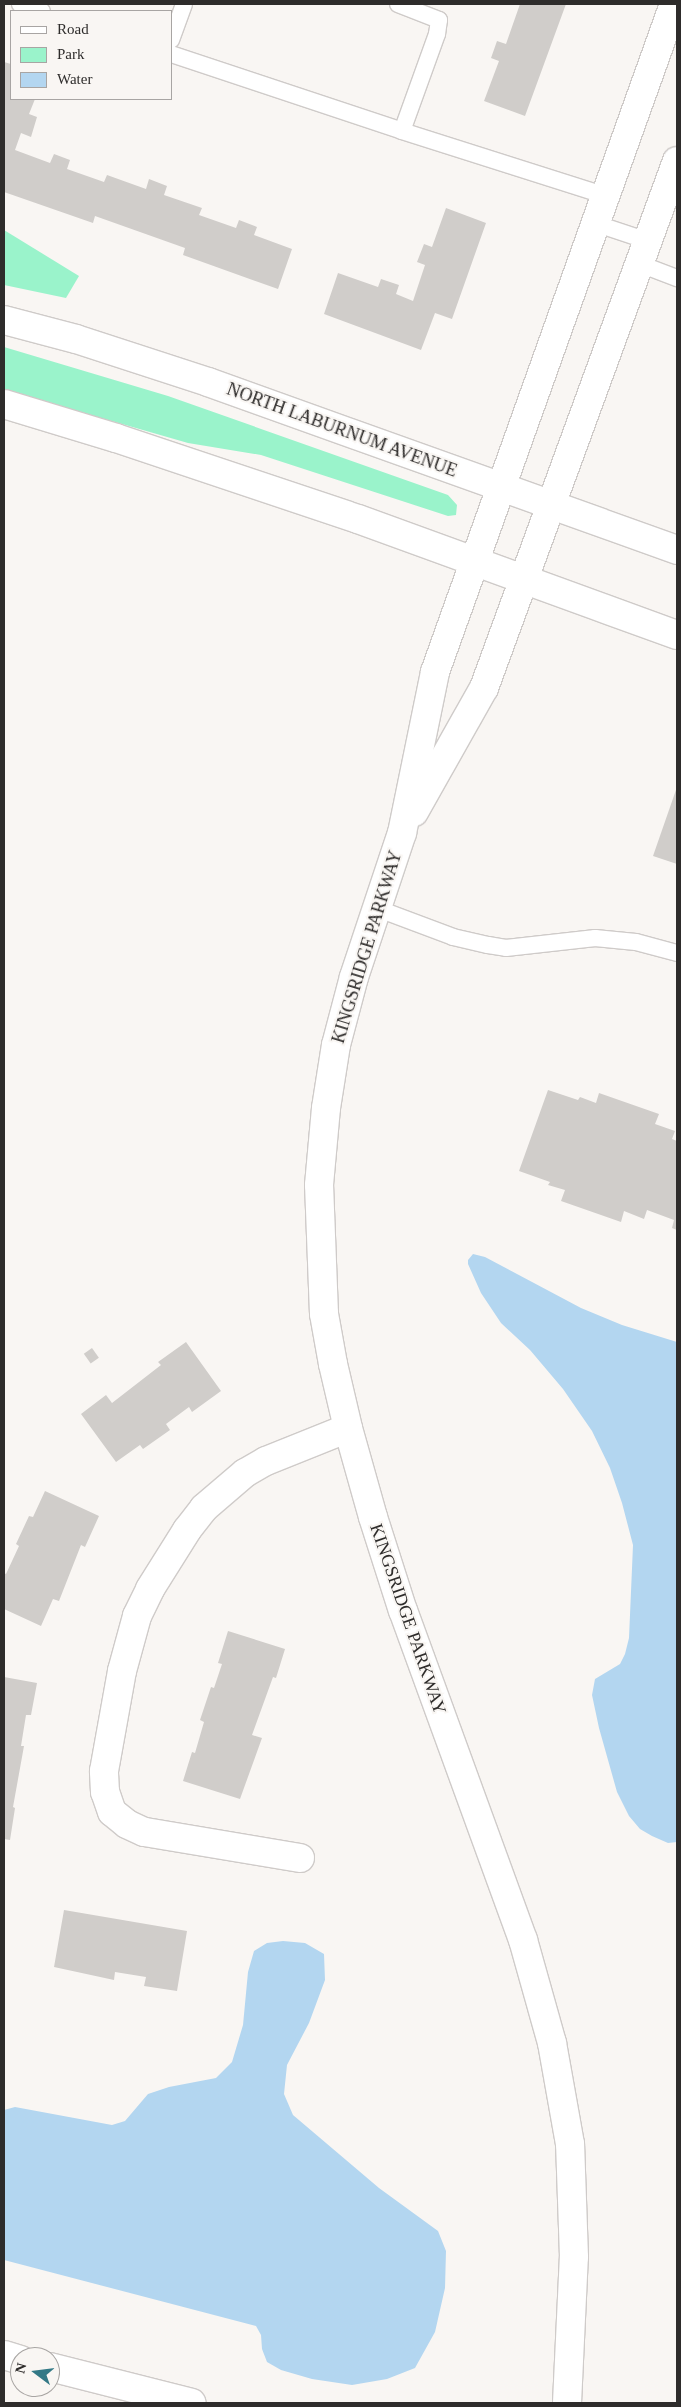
<!DOCTYPE html>
<style>
body{margin:0}
#map{position:relative;width:681px;height:2407px;overflow:hidden;background:#f9f6f3;font-family:"Times New Roman",serif}
div>[style]{position:absolute}
.green>*{inset:0;background:#9af3cb}
.water>*{inset:0;background:#b3d6f0}
.building>*{inset:0;background:#d0cdca;transform-origin:0 0}
.roads{filter:drop-shadow(1px 0 #cfcbc9) drop-shadow(-1px 0 #cfcbc9) drop-shadow(0 1px #cfcbc9) drop-shadow(0 -1px #cfcbc9)}
.lane>*{height:16px;margin:-8px;padding:0 8px;transform-origin:8px;border-radius:8px;background:#fff}
.street>*{height:28px;margin:-14px;padding:0 14px;transform-origin:14px;border-radius:14px;background:#fff}
.primary>*{height:28px;margin:-14px;padding:0 14px;transform-origin:14px;border-radius:14px;background:#fff}
span{translate:-50% -50%;white-space:nowrap;text-align:center;line-height:1.15;-webkit-text-stroke:4px #f9f6f3;paint-order:stroke}
.street-label{font-size:18px;color:#2e2c2b}
.frame{position:absolute;inset:0;border:5px solid #2e2c2b;pointer-events:none}
.legend{position:absolute;left:10px;top:10px;width:162px;height:90px;box-sizing:border-box;background:#f9f6f3;border:1px solid #a8a5a3;margin:0;padding:6px 9px;list-style:none;font-size:15px;color:#2e2c2b}
.legend li{display:flex;align-items:center;gap:10px;height:25px}
.legend b{width:25px;border:1px solid #a8a5a3}
.north{position:absolute;left:10px;top:2347px;width:50px;height:50px;box-sizing:border-box;background:#f9f6f3;border:1px solid #a8a5a3;border-radius:50%;rotate:285deg;font-size:14px;font-weight:700;line-height:20px;text-align:center;color:#2e2c2b}
.north::after{content:'';display:block;margin:auto;width:18px;height:22px;background:#337986;clip-path:polygon(50% 0,100% 100%,50% 72%,0 100%)}
</style>
<div id="map">
<div class="green">
<i style="clip-path:polygon(4px 230px,79px 276px,66px 298px,4px 285px)"></i>
<i style="clip-path:polygon(4px 347px,168px 396px,448px 495px,457px 505px,456px 515px,448px 516px,261px 455px,188px 443px,4px 390px)"></i>
</div>
<div class="water">
<i style="clip-path:polygon(473px 1254px,485px 1257px,581px 1308px,622px 1325px,677px 1342px,677px 1842px,668px 1843px,652px 1836px,640px 1829px,629px 1816px,617px 1792px,599px 1728px,592px 1695px,595px 1679px,620px 1664px,625px 1654px,629px 1638px,633px 1545px,622px 1503px,610px 1468px,592px 1431px,563px 1389px,530px 1350px,501px 1323px,481px 1293px,468px 1264px,468px 1260px)"></i>
<i style="clip-path:polygon(283px 1941px,305px 1943px,324px 1954px,325px 1980px,309px 2023px,287px 2065px,284px 2094px,293px 2115px,379px 2188px,438px 2231px,446px 2251px,445px 2288px,435px 2332px,415px 2368px,387px 2379px,352px 2385px,312px 2379px,281px 2370px,267px 2362px,262px 2349px,261px 2335px,256px 2326px,4px 2260px,4px 2110px,15px 2107px,112px 2125px,125px 2121px,148px 2094px,169px 2087px,216px 2078px,232px 2062px,243px 2025px,248px 1972px,254px 1951px,267px 1943px)"></i>
</div>
<div class="building">
<i style="clip-path:polygon(520px 4px,566px 4px,525px 116px,484px 101px,499px 61px,491px 58px,497px 41px,506px 44px)"></i>
<i style="clip-path:polygon(4px 62px,11px 64px,11px 99px,35px 99px,29px 114px,37px 117px,31px 137px,21px 133px,15px 150px,50px 163px,54px 154px,70px 160px,67px 169px,104px 182px,107px 175px,146px 189px,149px 179px,167px 186px,164px 195px,202px 208px,199px 215px,236px 228px,239px 220px,257px 227px,254px 235px,292px 249px,278px 289px,183px 255px,185px 248px,95px 216px,93px 223px,4px 192px)"></i>
<i style="clip-path:polygon(446px 208px,486px 223px,452px 319px,435px 313px,421px 350px,324px 314px,338px 273px,378px 287px,381px 279px,399px 285px,396px 294px,413px 301px,425px 265px,417px 262px,424px 244px,432px 247px)"></i>
<i style="clip-path:polygon(677px 787px,677px 864px,653px 856px)"></i>
<i style="clip-path:polygon(548px 1090px,578px 1100px,580px 1097px,596px 1103px,599px 1093px,659px 1114px,655px 1124px,675px 1131px,672px 1139px,677px 1141px,677px 1230px,672px 1228px,674px 1220px,647px 1210px,644px 1219px,624px 1211px,621px 1222px,561px 1201px,565px 1190px,548px 1185px,550px 1182px,519px 1171px)"></i>
<i style="clip-path:polygon(186px 1342px,221px 1391px,192px 1412px,189px 1407px,166px 1424px,170px 1430px,143px 1449px,140px 1445px,116px 1462px,81px 1414px,106px 1395px,112px 1403px,161px 1365px,158px 1362px)"></i>
<i style="left:92px;top:1348px;width:12px;height:10px;rotate:55deg"></i>
<i style="clip-path:polygon(45px 1491px,99px 1516px,85px 1547px,81px 1545px,59px 1601px,53px 1599px,41px 1626px,4px 1609px,4px 1573px,6px 1574px,19px 1546px,16px 1544px,29px 1516px,33px 1517px)"></i>
<i style="clip-path:polygon(228px 1631px,285px 1649px,276px 1678px,273px 1677px,252px 1735px,262px 1738px,240px 1799px,183px 1781px,192px 1752px,195px 1753px,204px 1722px,200px 1720px,211px 1687px,214px 1688px,222px 1664px,218px 1663px)"></i>
<i style="clip-path:polygon(4px 1677px,37px 1683px,31px 1715px,26px 1715px,21px 1746px,24px 1746px,13px 1807px,15px 1808px,10px 1840px,4px 1839px)"></i>
<i style="clip-path:polygon(64px 1910px,187px 1931px,177px 1991px,144px 1986px,146px 1977px,115px 1972px,114px 1980px,54px 1967px)"></i>
</div>
<div class="roads">
<div class="lane">
<i style="left:20px;top:4px;width:23px;rotate:18deg"></i>
<i style="left:398px;top:4px;width:44px;rotate:21.3deg"></i>
<i style="left:439px;top:20px;width:14px;rotate:98deg"></i>
<i style="left:437px;top:34px;width:103px;rotate:109.8deg"></i>
<i style="left:171px;top:40px;width:38px;rotate:-70deg"></i>
<i style="left:171px;top:54px;width:243px;rotate:18.4deg"></i>
<i style="left:402px;top:131px;width:212px;rotate:17.6deg"></i>
<i style="left:594px;top:223px;width:57px;rotate:18.4deg"></i>
<i style="left:640px;top:264px;width:40px;rotate:21deg"></i>
<i style="left:376px;top:908px;width:82px;rotate:20.6deg"></i>
<i style="left:453px;top:937px;width:36px;rotate:13deg"></i>
<i style="left:488px;top:945px;width:18px;rotate:9deg"></i>
<i style="left:506px;top:948px;width:90px;rotate:-6.4deg"></i>
<i style="left:595px;top:938px;width:41px;rotate:5.6deg"></i>
<i style="left:636px;top:942px;width:42px;rotate:15deg"></i>
</div>
<div class="street">
<i style="left:414px;top:812px;width:142px;rotate:-60.6deg"></i>
<i style="left:484px;top:688px;width:561px;rotate:-69.89deg"></i>
<i style="left:300px;top:1858px;width:158px;rotate:-170.5deg"></i>
<i style="left:144px;top:1832px;width:19px;rotate:-155deg"></i>
<i style="left:127px;top:1824px;width:19px;rotate:-141deg"></i>
<i style="left:112px;top:1812px;width:21px;rotate:-109deg"></i>
<i style="left:105px;top:1792px;width:21px;rotate:-93deg"></i>
<i style="left:104px;top:1771px;width:102px;rotate:-79.8deg"></i>
<i style="left:122px;top:1671px;width:57px;rotate:-74.7deg"></i>
<i style="left:137px;top:1616px;width:30px;rotate:-64deg"></i>
<i style="left:150px;top:1589px;width:70px;rotate:-57.9deg"></i>
<i style="left:187px;top:1530px;width:28px;rotate:-52deg"></i>
<i style="left:204px;top:1508px;width:54px;rotate:-40.5deg"></i>
<i style="left:245px;top:1473px;width:24px;rotate:-30deg"></i>
<i style="left:266px;top:1461px;width:88px;rotate:-21.9deg"></i>
<i style="left:4px;top:2355px;width:17px;rotate:17deg"></i>
<i style="left:50px;top:2367px;width:146px;rotate:14.2deg"></i>
<i style="left:567px;top:2403px;width:146px;rotate:-87.3deg"></i>
<i style="left:574px;top:2257px;width:113px;rotate:-92deg"></i>
<i style="left:570px;top:2144px;width:103px;rotate:-100.1deg"></i>
<i style="left:552px;top:2043px;width:107px;rotate:-105.7deg"></i>
<i style="left:523px;top:1940px;width:350px;rotate:-110deg"></i>
<i style="left:403px;top:1611px;width:99px;rotate:-107.7deg"></i>
<i style="left:373px;top:1517px;width:92px;rotate:-105.7deg"></i>
<i style="left:348px;top:1428px;width:66px;rotate:-103.2deg"></i>
<i style="left:333px;top:1364px;width:51px;rotate:-100.2deg"></i>
<i style="left:324px;top:1314px;width:129px;rotate:-92.2deg"></i>
<i style="left:319px;top:1185px;width:77px;rotate:-84.8deg"></i>
<i style="left:326px;top:1108px;width:64px;rotate:-81deg"></i>
<i style="left:336px;top:1045px;width:70px;rotate:-75.2deg"></i>
<i style="left:354px;top:977px;width:152px;rotate:-71.6deg"></i>
<i style="left:402px;top:833px;width:164px;rotate:-78.4deg"></i>
<i style="left:435px;top:672px;width:709px;rotate:-70.31deg"></i>
</div>
<div class="primary">
<i style="left:4px;top:320px;width:74px;rotate:14.8deg"></i>
<i style="left:76px;top:339px;width:139px;rotate:18deg"></i>
<i style="left:208px;top:382px;width:498px;rotate:19.7deg"></i>
<i style="left:4px;top:404px;width:117px;rotate:16.9deg"></i>
<i style="left:116px;top:438px;width:255px;rotate:18.5deg"></i>
<i style="left:358px;top:519px;width:339px;rotate:20deg"></i>
</div>
</div>
<div class="street-label">
<span style="left:342px;top:430px;rotate:20deg">NORTH LABURNUM AVENUE</span>
<span style="left:367px;top:947px;rotate:-73deg">KINGSRIDGE PARKWAY</span>
<span style="left:408px;top:1619px;rotate:71deg">KINGSRIDGE PARKWAY</span>
</div>
<div class="frame"></div>
<ul class="legend">
<li><b style="height:6px;background:#fff"></b>Road</li>
<li><b style="height:14px;background:#9af3cb"></b>Park</li>
<li><b style="height:14px;background:#b3d6f0"></b>Water</li>
</ul>
<div class="north">N</div>
</div>
